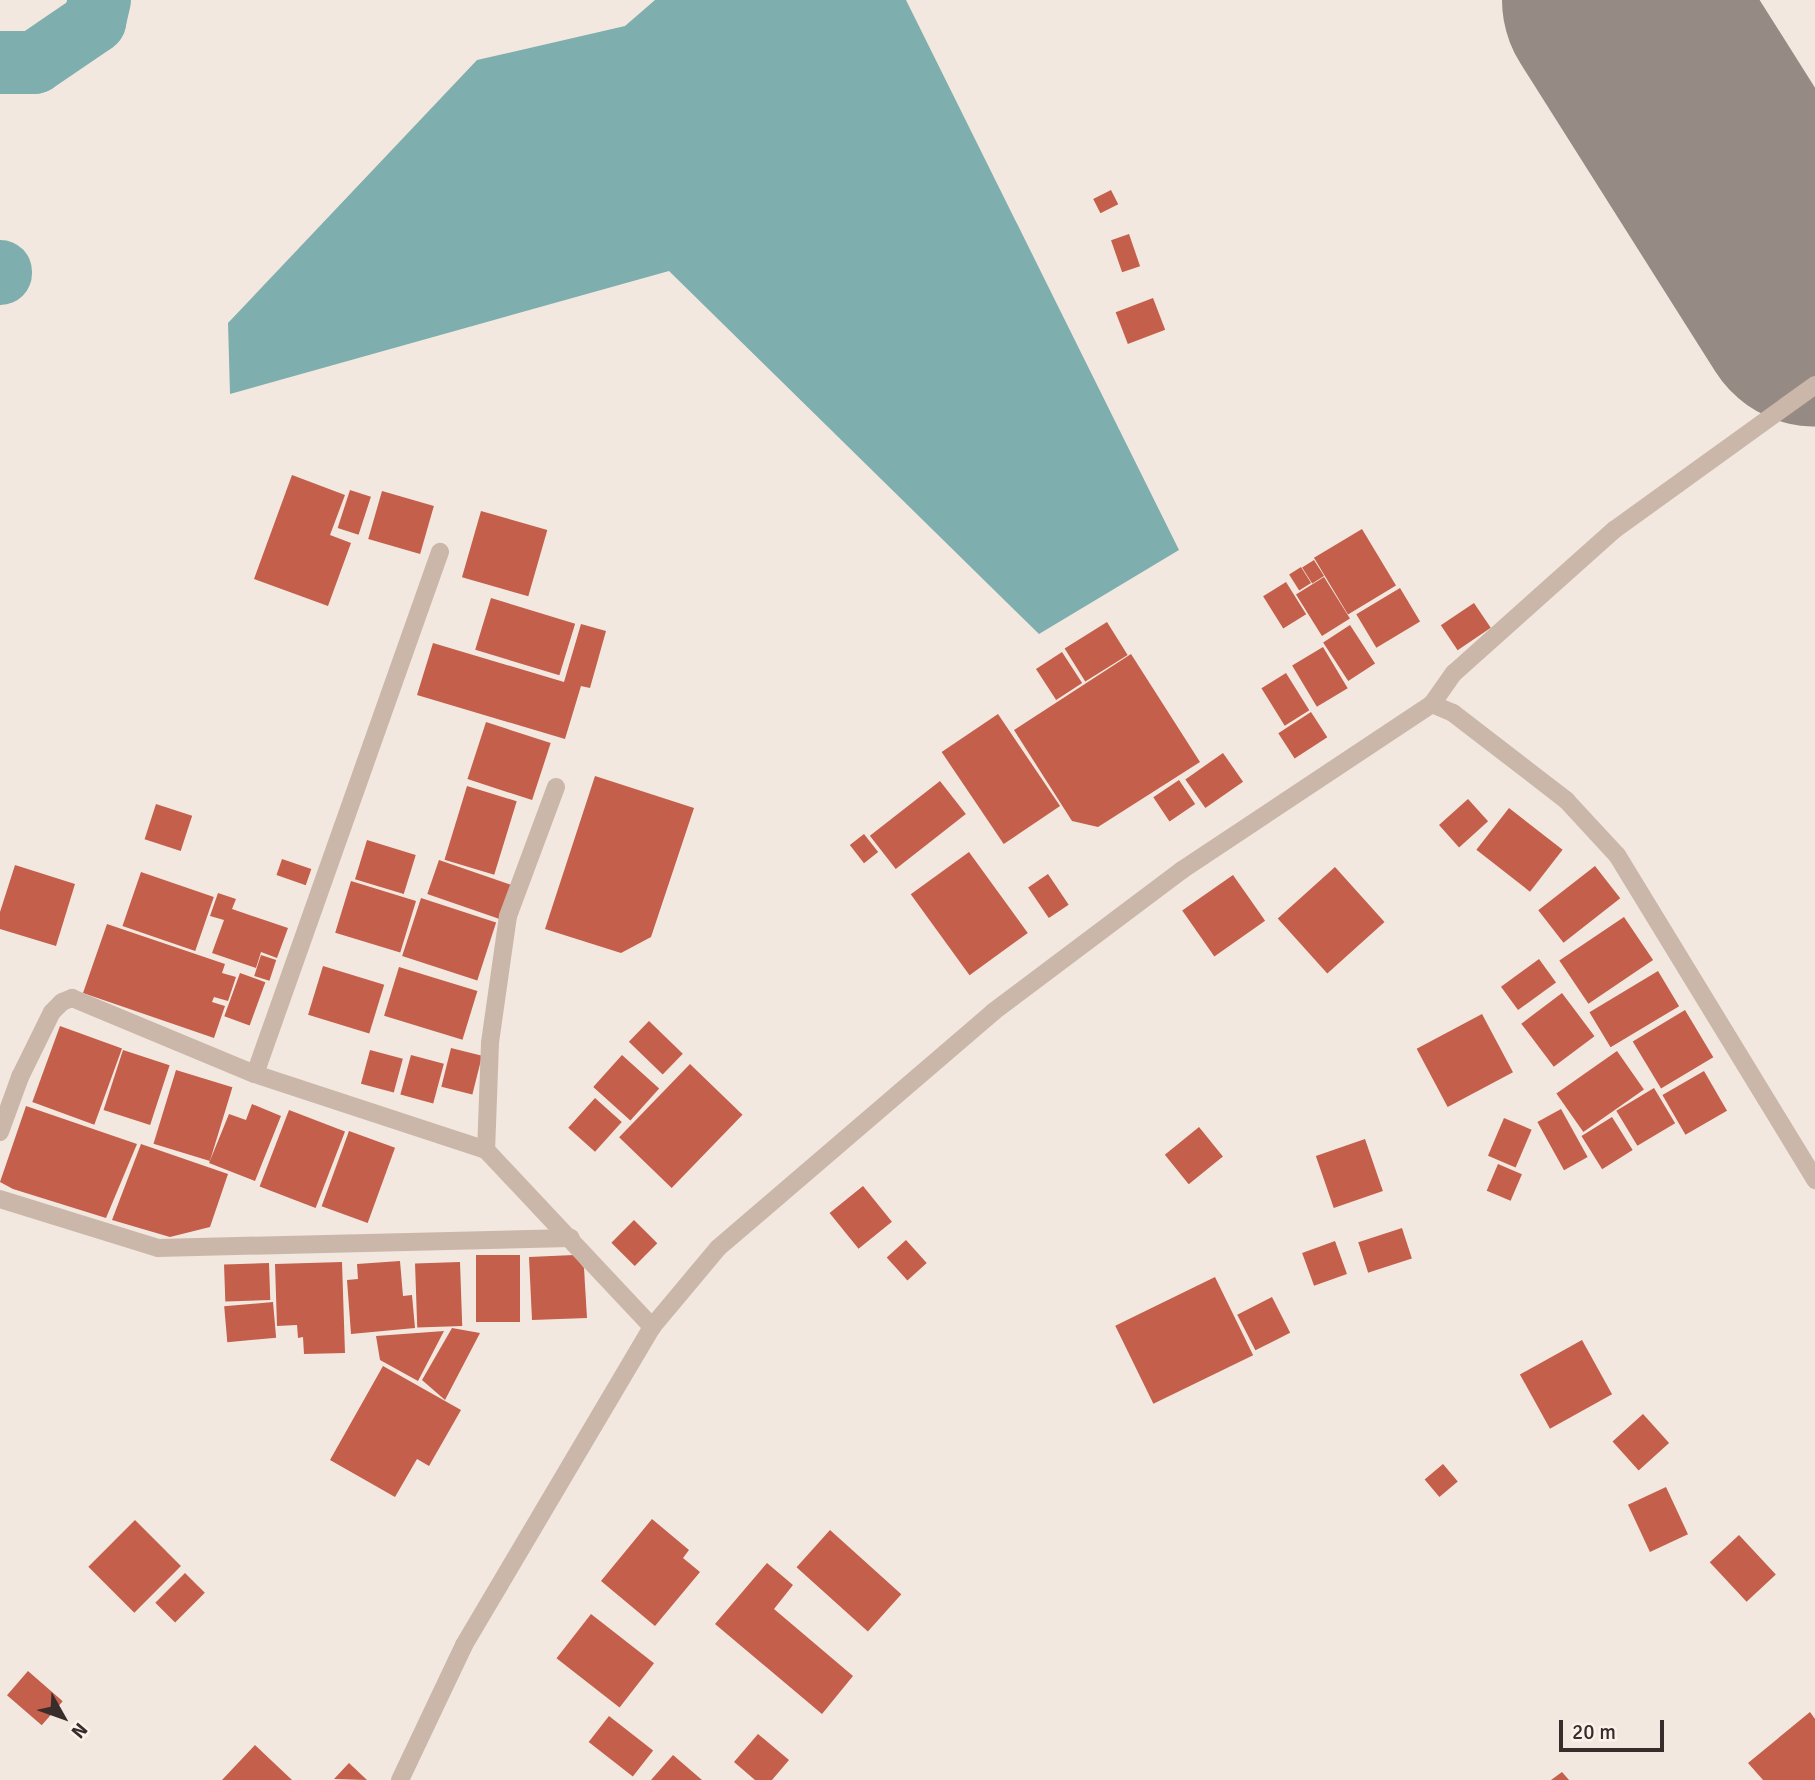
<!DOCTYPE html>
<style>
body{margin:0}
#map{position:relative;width:1815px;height:1780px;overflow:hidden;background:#f3e8df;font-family:Signika,sans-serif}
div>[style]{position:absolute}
.water>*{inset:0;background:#7eafae}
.river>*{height:63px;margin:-31.5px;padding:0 31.5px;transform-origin:31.5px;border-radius:31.5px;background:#7eafae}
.runway>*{height:236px;margin:-118px;padding:0 118px;transform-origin:118px;border-radius:118px;background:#968a84}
.building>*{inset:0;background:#c45f4b;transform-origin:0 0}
.lane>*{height:18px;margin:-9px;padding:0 9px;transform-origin:9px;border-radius:9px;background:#cbb7aa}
.street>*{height:18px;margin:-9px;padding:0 9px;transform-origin:9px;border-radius:9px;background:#cbb7aa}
span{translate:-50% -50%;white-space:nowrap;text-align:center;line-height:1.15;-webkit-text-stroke:6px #faf2eb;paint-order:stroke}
.north{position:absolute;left:28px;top:1682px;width:70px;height:70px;-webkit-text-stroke:5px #faf2eb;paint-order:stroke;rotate:130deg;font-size:19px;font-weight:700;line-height:28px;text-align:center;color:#382d2a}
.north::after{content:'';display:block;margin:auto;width:24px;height:32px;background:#382d2a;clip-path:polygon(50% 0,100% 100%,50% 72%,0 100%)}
.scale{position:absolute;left:1559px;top:1720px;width:105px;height:32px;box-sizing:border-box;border:4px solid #382d2a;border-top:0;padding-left:9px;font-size:21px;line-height:24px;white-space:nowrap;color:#382d2a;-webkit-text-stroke:5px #faf2eb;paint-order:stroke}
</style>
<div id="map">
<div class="water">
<i style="clip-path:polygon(655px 0,906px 0,1179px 550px,1039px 634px,669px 271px,230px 394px,228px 323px,477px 60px,625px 26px)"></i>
</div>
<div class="river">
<i style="left:0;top:62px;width:34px"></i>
<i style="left:34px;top:62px;width:73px;rotate:-34.3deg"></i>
<i style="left:94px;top:21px;width:22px;rotate:-77deg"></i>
<i style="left:0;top:271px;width:2px;rotate:90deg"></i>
</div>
<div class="runway">
<i style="left:1620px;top:0;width:365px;rotate:57.7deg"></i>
</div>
<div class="building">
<i style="left:1111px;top:190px;width:16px;height:20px;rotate:63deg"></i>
<i style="left:1129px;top:234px;width:34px;height:19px;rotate:71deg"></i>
<i style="left:1153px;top:298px;width:34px;height:40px;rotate:69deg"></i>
<i style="clip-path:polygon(292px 475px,345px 495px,330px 535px,351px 543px,328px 606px,254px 579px)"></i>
<i style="left:350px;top:490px;width:22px;height:40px;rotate:18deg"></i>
<i style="left:382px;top:491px;width:54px;height:50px;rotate:16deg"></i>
<i style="left:481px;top:511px;width:69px;height:69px;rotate:16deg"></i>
<i style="left:1362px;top:529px;width:66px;height:56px;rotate:59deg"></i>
<i style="left:1314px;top:560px;width:19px;height:14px;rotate:58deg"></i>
<i style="left:1301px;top:567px;width:19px;height:14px;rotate:58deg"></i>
<i style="left:1324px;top:577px;width:49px;height:33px;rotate:58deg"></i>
<i style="left:1286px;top:582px;width:38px;height:27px;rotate:58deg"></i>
<i style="left:1400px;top:588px;width:39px;height:51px;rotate:59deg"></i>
<i style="left:491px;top:598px;width:88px;height:54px;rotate:17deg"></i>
<i style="left:1474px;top:603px;width:30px;height:40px;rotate:56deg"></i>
<i style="left:1107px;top:622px;width:39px;height:50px;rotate:58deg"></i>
<i style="clip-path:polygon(581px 624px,606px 631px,590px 688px,581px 686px,565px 739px,417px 695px,433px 643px,564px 682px)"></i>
<i style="left:1350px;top:625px;width:46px;height:32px;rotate:57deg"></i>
<i style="left:1323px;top:647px;width:48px;height:36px;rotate:59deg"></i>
<i style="left:1062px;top:652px;width:37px;height:31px;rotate:57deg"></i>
<i style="clip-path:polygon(1131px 654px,1200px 762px,1098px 827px,1072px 821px,1014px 730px)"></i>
<i style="left:1286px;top:673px;width:44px;height:29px;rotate:58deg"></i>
<i style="left:1311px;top:712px;width:30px;height:39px;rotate:57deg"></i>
<i style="left:998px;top:714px;width:111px;height:68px;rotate:56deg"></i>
<i style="left:486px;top:722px;width:68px;height:60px;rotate:18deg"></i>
<i style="left:1223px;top:753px;width:35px;height:46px;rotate:55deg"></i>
<i style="clip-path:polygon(595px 776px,694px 808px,651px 937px,621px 953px,545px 929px)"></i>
<i style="left:1179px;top:780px;width:29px;height:31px;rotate:56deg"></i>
<i style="left:940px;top:781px;width:42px;height:89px;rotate:52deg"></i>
<i style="left:467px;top:786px;width:52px;height:77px;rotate:17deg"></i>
<i style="left:1468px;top:799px;width:30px;height:39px;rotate:48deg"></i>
<i style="left:156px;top:804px;width:38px;height:37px;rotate:18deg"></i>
<i style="left:1509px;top:808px;width:68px;height:53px;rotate:38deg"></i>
<i style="left:864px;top:834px;width:23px;height:18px;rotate:52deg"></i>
<i style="left:367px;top:840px;width:51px;height:41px;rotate:17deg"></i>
<i style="left:969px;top:852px;width:100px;height:72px;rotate:54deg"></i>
<i style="left:282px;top:859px;width:31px;height:17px;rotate:19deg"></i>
<i style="left:439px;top:860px;width:78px;height:36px;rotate:19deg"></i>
<i style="clip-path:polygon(15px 865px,75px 884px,56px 946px,0 929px,0 912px)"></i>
<i style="left:1595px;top:866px;width:41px;height:72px;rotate:52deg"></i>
<i style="left:1335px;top:867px;width:74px;height:77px;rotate:48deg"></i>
<i style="left:141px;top:872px;width:77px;height:57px;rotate:19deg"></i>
<i style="left:1048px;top:874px;width:37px;height:24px;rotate:56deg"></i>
<i style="left:1233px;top:875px;width:56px;height:62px;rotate:55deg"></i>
<i style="left:351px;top:881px;width:68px;height:54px;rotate:17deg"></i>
<i style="clip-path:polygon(218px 893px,236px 899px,232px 909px,288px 928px,277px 958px,261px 952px,256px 968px,212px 953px,224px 920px,210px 916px)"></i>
<i style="left:421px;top:898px;width:79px;height:61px;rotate:18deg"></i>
<i style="left:1624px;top:917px;width:52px;height:78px;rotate:56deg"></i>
<i style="clip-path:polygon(107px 924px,225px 964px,222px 973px,236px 977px,228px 1001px,214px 997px,212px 1002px,225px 1006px,214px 1038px,83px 993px)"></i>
<i style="left:261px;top:955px;width:16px;height:22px;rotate:18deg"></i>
<i style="left:1539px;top:959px;width:29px;height:47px;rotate:54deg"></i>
<i style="left:323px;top:966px;width:64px;height:51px;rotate:17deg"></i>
<i style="left:399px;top:967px;width:82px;height:51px;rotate:17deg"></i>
<i style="left:1658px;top:971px;width:41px;height:80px;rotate:59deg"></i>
<i style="left:240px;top:973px;width:27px;height:46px;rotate:20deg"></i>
<i style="left:1562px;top:993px;width:54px;height:51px;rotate:53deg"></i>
<i style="left:1685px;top:1010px;width:55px;height:61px;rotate:59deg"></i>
<i style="left:1482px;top:1014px;width:66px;height:74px;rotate:62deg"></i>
<i style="left:649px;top:1021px;width:47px;height:29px;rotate:44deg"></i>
<i style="left:60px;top:1026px;width:66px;height:81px;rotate:20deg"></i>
<i style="left:451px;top:1048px;width:32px;height:40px;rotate:14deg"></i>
<i style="left:123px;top:1050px;width:49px;height:63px;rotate:18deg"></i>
<i style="left:370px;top:1050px;width:34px;height:35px;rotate:15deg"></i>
<i style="left:1617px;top:1051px;width:47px;height:74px;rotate:55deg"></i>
<i style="left:411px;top:1055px;width:34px;height:41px;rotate:15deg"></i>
<i style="left:622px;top:1055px;width:50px;height:43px;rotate:42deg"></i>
<i style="left:690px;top:1064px;width:73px;height:102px;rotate:44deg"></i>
<i style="left:176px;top:1070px;width:59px;height:77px;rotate:17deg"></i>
<i style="left:1704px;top:1071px;width:46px;height:48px;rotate:60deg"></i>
<i style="left:1654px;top:1088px;width:41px;height:44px;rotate:59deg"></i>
<i style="left:595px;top:1098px;width:36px;height:40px;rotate:42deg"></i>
<i style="clip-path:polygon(252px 1104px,281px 1116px,255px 1181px,209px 1163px,229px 1114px,246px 1120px)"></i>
<i style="clip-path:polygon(26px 1106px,137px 1144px,106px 1218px,13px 1189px,0 1182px)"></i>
<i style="left:1561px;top:1109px;width:55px;height:27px;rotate:61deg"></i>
<i style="left:289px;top:1110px;width:60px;height:82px;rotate:21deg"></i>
<i style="left:1612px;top:1117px;width:39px;height:36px;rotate:58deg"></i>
<i style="left:1504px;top:1118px;width:30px;height:41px;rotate:23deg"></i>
<i style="left:1199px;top:1127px;width:38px;height:44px;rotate:51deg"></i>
<i style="left:349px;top:1131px;width:49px;height:80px;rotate:20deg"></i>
<i style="left:1365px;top:1139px;width:55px;height:52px;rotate:71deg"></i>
<i style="clip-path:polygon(141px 1144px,228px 1174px,210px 1227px,170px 1237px,112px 1220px)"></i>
<i style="left:1498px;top:1164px;width:26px;height:29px;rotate:23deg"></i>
<i style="left:863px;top:1186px;width:46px;height:43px;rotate:51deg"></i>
<i style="left:634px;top:1220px;width:33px;height:32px;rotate:45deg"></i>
<i style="left:1402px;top:1228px;width:32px;height:46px;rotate:72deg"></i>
<i style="left:906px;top:1240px;width:31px;height:26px;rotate:48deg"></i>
<i style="left:1335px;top:1241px;width:35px;height:35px;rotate:70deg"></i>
<i style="left:476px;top:1255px;width:44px;height:67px"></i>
<i style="clip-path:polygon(574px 1255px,584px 1268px,587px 1318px,532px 1320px,529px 1257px)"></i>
<i style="clip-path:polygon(400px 1261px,403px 1296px,412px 1295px,415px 1328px,351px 1334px,347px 1280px,358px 1279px,357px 1264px)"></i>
<i style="clip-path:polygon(342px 1262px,345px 1353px,304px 1354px,303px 1337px,298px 1338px,297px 1325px,277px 1326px,275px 1264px)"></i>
<i style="left:460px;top:1262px;width:64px;height:45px;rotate:88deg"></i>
<i style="left:269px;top:1263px;width:37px;height:45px;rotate:88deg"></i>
<i style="left:1215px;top:1277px;width:87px;height:111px;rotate:64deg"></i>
<i style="left:1272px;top:1297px;width:40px;height:39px;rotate:63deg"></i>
<i style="left:273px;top:1302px;width:36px;height:49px;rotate:85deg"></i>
<i style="clip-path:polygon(452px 1328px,480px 1333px,445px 1400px,422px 1380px)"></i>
<i style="clip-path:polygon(444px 1331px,418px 1381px,380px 1360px,376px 1336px)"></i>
<i style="left:1582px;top:1340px;width:62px;height:71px;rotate:61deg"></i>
<i style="clip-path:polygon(383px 1366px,461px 1410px,429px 1466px,417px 1459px,395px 1497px,330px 1460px)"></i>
<i style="left:1643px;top:1414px;width:39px;height:41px;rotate:48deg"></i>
<i style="left:1443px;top:1464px;width:23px;height:24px;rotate:50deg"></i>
<i style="left:1666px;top:1487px;width:52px;height:42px;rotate:65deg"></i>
<i style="clip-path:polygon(652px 1519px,689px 1550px,683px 1558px,700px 1572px,655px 1626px,601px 1581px)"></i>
<i style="left:135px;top:1520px;width:65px;height:66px;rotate:45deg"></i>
<i style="left:830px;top:1530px;width:96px;height:50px;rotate:42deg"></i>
<i style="left:1739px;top:1535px;width:54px;height:40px;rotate:47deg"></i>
<i style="clip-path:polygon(767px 1563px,793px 1585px,774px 1609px,853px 1676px,822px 1714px,715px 1624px)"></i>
<i style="left:185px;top:1573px;width:28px;height:42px;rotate:45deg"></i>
<i style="left:591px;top:1614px;width:80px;height:56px;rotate:38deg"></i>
<i style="left:28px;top:1671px;width:46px;height:32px;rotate:41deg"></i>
<i style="clip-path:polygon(1810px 1712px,1815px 1719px,1815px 1780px,1763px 1780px,1748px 1763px)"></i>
<i style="left:609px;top:1716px;width:56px;height:33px;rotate:38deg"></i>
<i style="clip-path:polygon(758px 1734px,789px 1760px,772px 1780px,755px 1780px,734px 1762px)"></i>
<i style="clip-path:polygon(255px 1745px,292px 1780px,222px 1780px)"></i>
<i style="clip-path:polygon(673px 1755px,702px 1780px,651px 1780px)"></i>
<i style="clip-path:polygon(349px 1763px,367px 1780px,334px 1779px)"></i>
<i style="clip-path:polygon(1562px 1772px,1569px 1780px,1551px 1780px)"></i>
</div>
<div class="lane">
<i style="left:1432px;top:704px;width:38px;rotate:-55deg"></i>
<i style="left:1454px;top:673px;width:215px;rotate:-41.8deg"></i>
<i style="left:1614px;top:530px;width:248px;rotate:-35.8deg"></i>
</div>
<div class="street">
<i style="left:556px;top:787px;width:138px;rotate:110.4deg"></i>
<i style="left:508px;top:916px;width:128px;rotate:98.1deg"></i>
<i style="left:490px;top:1043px;width:107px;rotate:92.1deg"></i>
<i style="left:486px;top:1150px;width:243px;rotate:46.8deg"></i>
<i style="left:255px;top:1074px;width:554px;rotate:-70.49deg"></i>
<i style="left:0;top:1132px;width:59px;rotate:-70deg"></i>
<i style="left:20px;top:1077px;width:72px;rotate:-63.8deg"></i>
<i style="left:52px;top:1012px;width:14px;rotate:-45deg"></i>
<i style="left:62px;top:1002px;width:11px;rotate:-22deg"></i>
<i style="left:72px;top:998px;width:198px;rotate:22.6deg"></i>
<i style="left:255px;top:1074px;width:243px;rotate:18.2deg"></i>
<i style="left:0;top:1199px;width:165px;rotate:17.2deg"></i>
<i style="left:158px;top:1248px;width:413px;rotate:-1.4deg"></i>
<i style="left:400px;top:1780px;width:149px;rotate:-64.6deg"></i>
<i style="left:464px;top:1645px;width:369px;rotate:-59.4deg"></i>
<i style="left:652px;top:1327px;width:103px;rotate:-50.1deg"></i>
<i style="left:718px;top:1248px;width:362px;rotate:-40.6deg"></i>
<i style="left:993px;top:1012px;width:236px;rotate:-36.9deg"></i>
<i style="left:1182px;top:870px;width:300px;rotate:-33.6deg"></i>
<i style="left:1432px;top:704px;width:23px;rotate:23deg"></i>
<i style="left:1453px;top:713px;width:143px;rotate:37.6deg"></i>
<i style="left:1566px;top:800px;width:75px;rotate:47.2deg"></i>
<i style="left:1617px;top:855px;width:381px;rotate:58.6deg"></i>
</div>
<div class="north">N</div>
<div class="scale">20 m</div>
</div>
